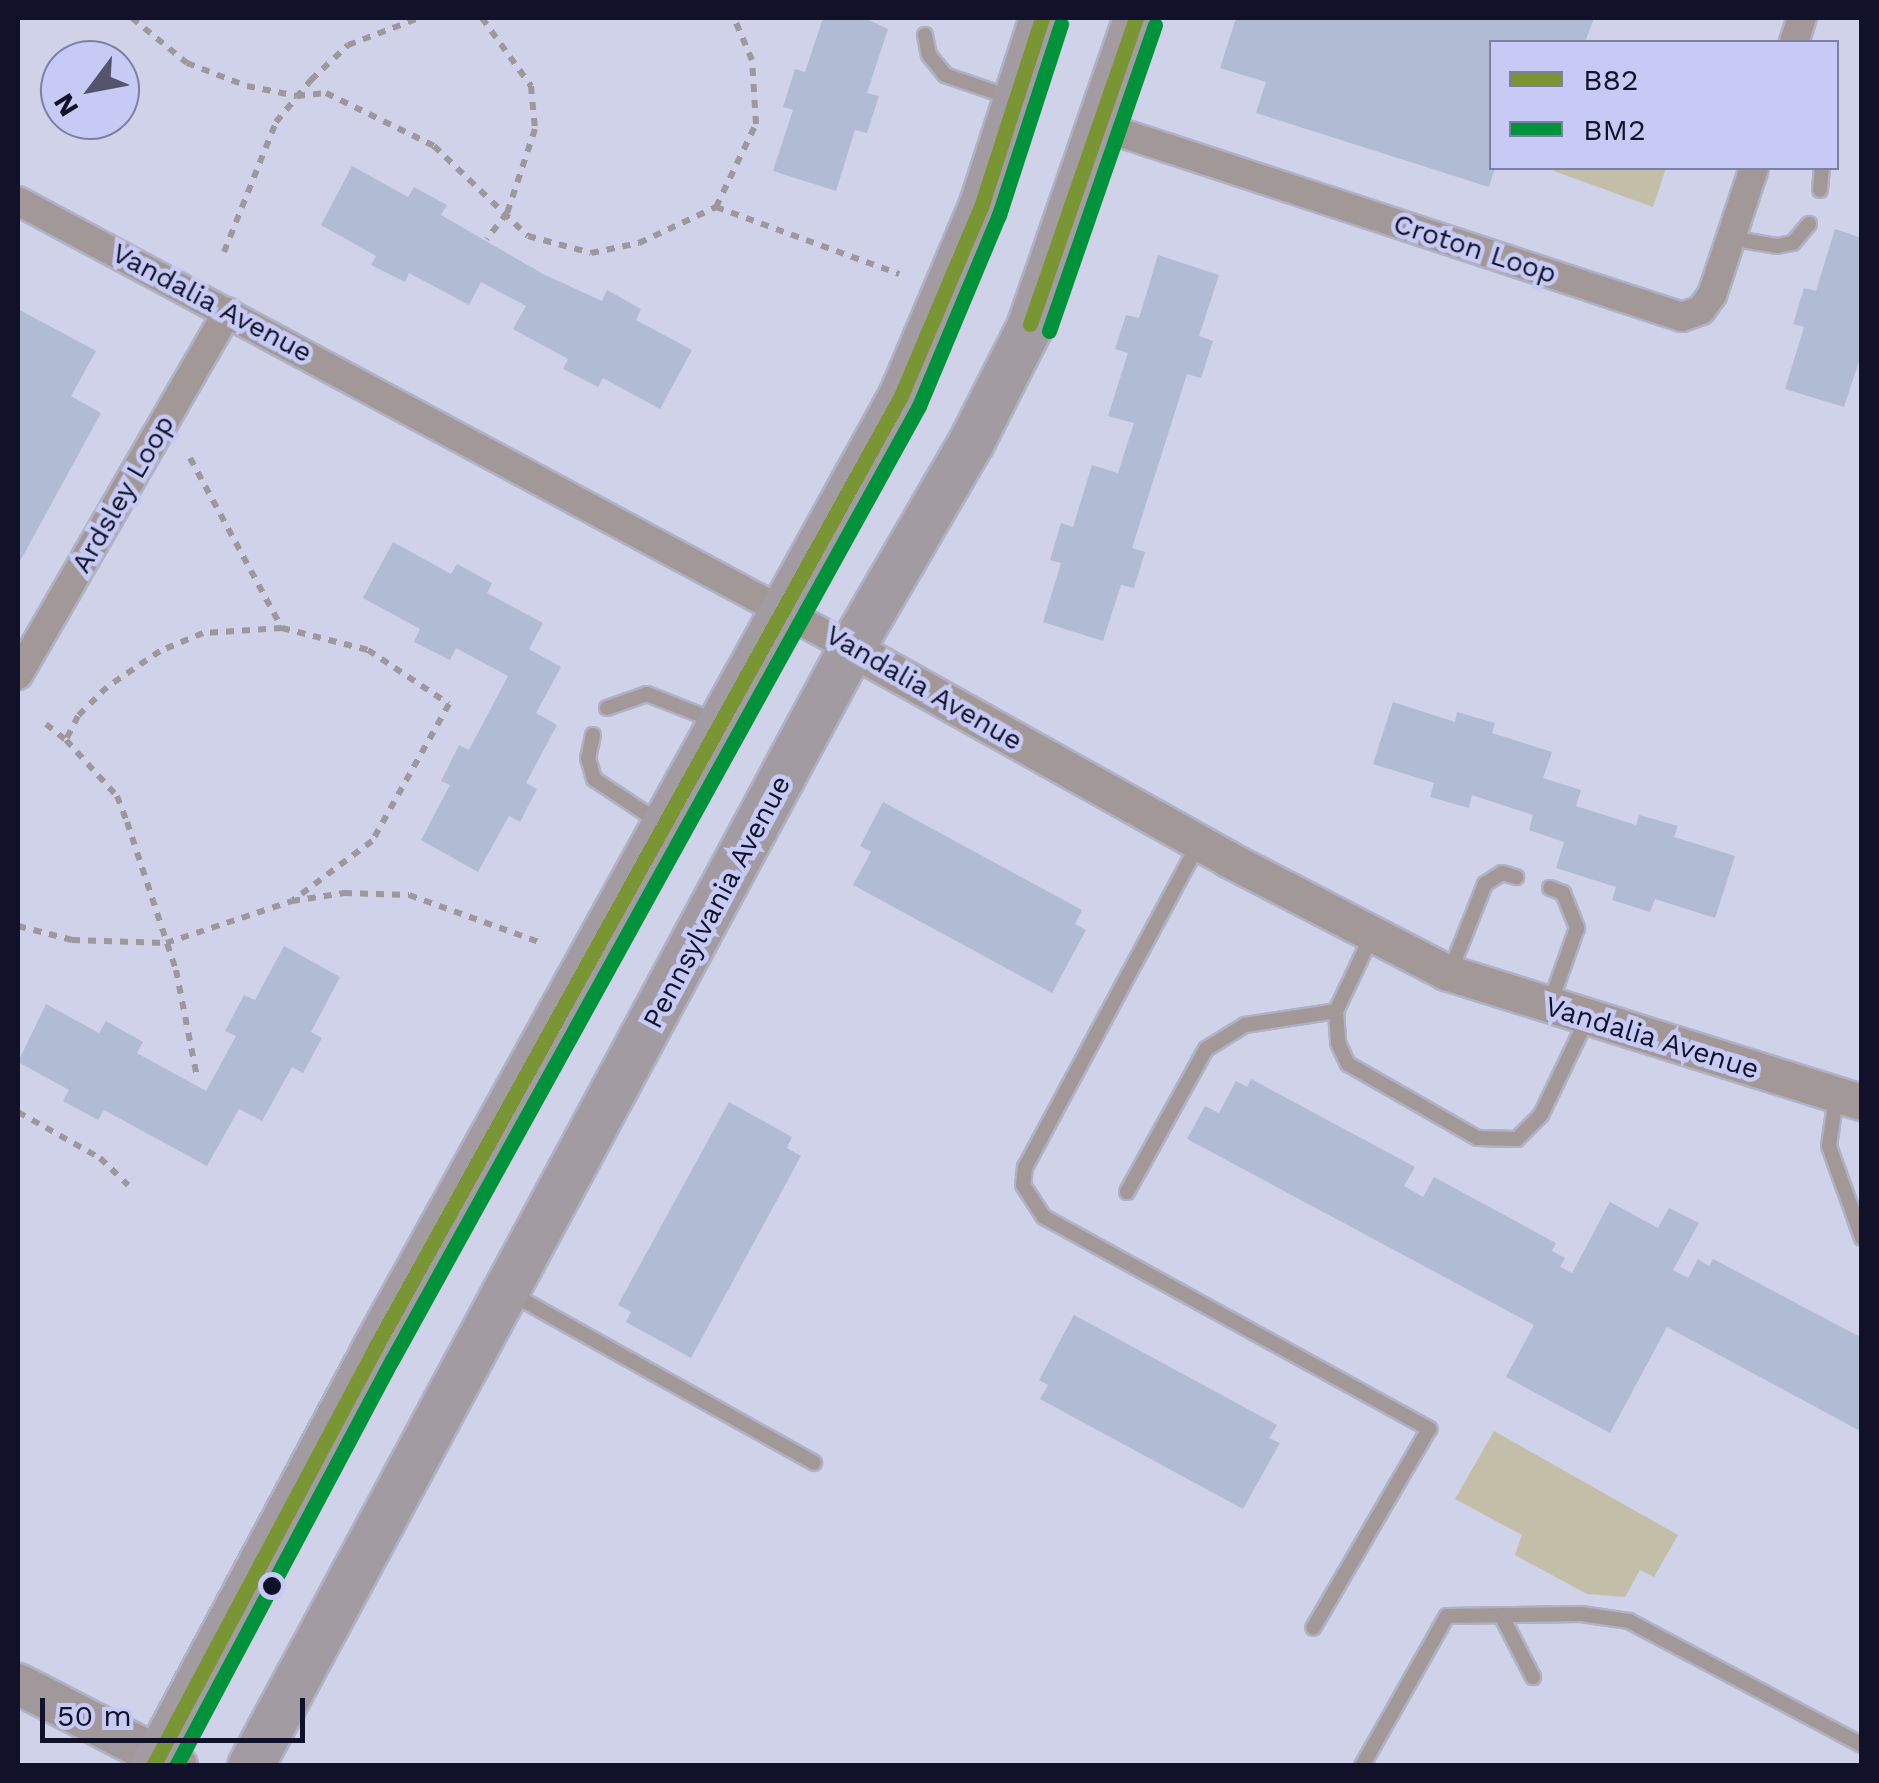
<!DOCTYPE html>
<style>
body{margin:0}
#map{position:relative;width:1879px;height:1783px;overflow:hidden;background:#d0d2ea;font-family:"Work Sans",sans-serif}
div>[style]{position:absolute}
.green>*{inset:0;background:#c2bea7}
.building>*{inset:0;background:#b1bbd4}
.path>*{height:6px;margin-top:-3px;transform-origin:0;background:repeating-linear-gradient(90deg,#9d979e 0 8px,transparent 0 16px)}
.roads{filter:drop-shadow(2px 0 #b0b1c5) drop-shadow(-2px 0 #b0b1c5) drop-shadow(0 2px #b0b1c5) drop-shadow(0 -2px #b0b1c5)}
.service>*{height:14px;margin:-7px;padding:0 7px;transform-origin:7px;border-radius:7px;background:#a29898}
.minor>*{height:28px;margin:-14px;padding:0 14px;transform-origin:14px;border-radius:14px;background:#a29898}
.tertiary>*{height:35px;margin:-17.5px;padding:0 17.5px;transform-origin:17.5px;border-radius:17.5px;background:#a29898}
.secondary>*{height:40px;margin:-20px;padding:0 20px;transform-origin:20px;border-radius:20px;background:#a1989b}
.primary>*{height:45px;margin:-22.5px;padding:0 22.5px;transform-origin:22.5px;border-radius:22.5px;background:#a39ba2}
.bus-1>*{height:15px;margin:-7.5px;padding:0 7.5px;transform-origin:7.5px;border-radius:7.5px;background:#799534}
.bus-2>*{height:15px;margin:-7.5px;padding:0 7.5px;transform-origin:7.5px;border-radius:7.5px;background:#00933c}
.dots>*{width:28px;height:28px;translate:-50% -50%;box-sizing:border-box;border:5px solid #c6caf4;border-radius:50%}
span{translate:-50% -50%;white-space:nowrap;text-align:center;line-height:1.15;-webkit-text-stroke:9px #c6caf4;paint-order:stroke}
.street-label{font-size:28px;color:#11122a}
.frame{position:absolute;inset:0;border:20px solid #11122a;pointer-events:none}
.legend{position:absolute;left:1489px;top:40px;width:350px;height:130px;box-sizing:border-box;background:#c6caf4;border:2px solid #7e80a3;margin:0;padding:12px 18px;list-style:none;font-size:30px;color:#11122a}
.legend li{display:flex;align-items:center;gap:20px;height:50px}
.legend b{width:50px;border:2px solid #7e80a3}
.north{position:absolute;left:40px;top:40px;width:100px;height:100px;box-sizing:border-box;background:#c6caf4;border:2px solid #7e80a3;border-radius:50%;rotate:238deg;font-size:28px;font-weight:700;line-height:40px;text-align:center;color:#11122a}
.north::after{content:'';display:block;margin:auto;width:35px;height:45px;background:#54556d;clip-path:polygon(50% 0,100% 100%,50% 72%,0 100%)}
.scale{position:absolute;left:40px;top:1698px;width:265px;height:45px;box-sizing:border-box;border:5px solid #11122a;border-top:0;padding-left:12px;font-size:30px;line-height:35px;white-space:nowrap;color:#11122a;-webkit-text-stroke:8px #c6caf4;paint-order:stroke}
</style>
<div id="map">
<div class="green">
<i style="clip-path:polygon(1546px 168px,1666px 168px,1653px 207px)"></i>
<i style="clip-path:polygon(1494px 1431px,1678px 1535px,1654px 1577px,1640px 1570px,1625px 1597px,1587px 1594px,1515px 1555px,1522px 1535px,1455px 1499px)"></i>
</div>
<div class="building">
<i style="clip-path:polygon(823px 18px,865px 18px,888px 29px,867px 93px,879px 96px,867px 133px,855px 130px,836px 191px,773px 171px,793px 110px,783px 107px,795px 69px,805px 72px)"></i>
<i style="clip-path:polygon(1236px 18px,1594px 18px,1585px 42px,1492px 42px,1495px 168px,1489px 187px,1256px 113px,1266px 82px,1220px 68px)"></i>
<i style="clip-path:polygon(352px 166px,408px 197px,414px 187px,447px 205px,441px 215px,543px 274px,602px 301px,607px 290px,641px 309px,636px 320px,692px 350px,660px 409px,603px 378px,598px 387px,563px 369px,568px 359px,513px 329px,526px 306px,481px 282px,469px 305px,409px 273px,405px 282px,371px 265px,376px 256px,321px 225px)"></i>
<i style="clip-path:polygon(1835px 229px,1862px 238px,1862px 352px,1844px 407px,1785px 389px,1804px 327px,1793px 324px,1804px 288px,1816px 291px)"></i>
<i style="clip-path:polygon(1158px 255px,1219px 275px,1199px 336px,1213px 341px,1201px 378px,1187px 374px,1132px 548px,1145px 552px,1134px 588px,1121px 585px,1103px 641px,1043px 622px,1061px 563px,1050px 560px,1061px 523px,1073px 527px,1092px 465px,1118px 473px,1134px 423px,1108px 416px,1128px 353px,1115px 349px,1126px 315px,1139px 318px)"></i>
<i style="clip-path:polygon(18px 309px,96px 351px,71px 396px,101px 413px,18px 565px)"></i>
<i style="clip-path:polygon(393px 542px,451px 574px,457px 564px,492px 583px,487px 593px,543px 623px,529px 649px,561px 667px,536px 713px,557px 725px,526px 783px,537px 789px,520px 822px,509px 816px,478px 872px,421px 840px,450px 785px,441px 781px,459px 745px,469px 750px,508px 676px,456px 648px,450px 660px,414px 642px,420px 629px,363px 598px)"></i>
<i style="clip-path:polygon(1393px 702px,1455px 722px,1457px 712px,1495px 723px,1492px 733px,1552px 752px,1543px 778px,1581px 790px,1576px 806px,1636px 825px,1639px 815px,1678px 826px,1674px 837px,1735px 856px,1715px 918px,1655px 899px,1650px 912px,1612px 900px,1616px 887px,1556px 868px,1564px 842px,1529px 830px,1533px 815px,1472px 795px,1469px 808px,1430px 797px,1434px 783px,1373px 764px)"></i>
<i style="clip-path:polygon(883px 802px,1082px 910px,1075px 924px,1086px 930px,1052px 993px,853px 885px,871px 852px,860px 846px)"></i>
<i style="clip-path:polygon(284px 946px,340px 977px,311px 1032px,322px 1038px,303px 1073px,292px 1067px,262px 1121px,239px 1109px,207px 1166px,104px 1110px,98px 1120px,63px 1101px,69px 1090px,18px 1062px,46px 1004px,99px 1033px,106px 1021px,143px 1042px,137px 1053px,206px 1091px,236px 1036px,225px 1031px,244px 995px,255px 1000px)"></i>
<i style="clip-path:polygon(1251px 1079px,1415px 1167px,1404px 1186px,1423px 1197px,1434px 1177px,1556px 1243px,1552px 1251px,1565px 1258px,1560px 1267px,1572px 1273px,1610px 1202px,1658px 1228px,1669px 1208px,1699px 1223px,1673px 1270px,1688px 1278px,1698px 1259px,1709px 1266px,1713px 1259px,1862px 1338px,1862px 1432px,1667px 1327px,1610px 1433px,1506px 1377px,1534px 1325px,1187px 1139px,1205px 1106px,1219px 1113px,1236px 1081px,1247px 1087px)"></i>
<i style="clip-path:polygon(729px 1102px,792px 1137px,787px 1148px,801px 1156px,691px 1358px,626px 1322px,631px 1312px,618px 1305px)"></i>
<i style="clip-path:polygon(1074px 1315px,1277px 1425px,1269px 1438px,1280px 1443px,1243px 1509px,1040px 1399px,1048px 1385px,1039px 1380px)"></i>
</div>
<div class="path">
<i style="left:132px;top:18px;width:71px;rotate:39.3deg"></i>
<i style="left:187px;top:63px;width:64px;rotate:21deg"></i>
<i style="left:247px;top:86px;width:51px;rotate:11.3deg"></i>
<i style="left:297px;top:96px;width:29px;rotate:-6deg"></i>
<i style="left:326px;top:93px;width:120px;rotate:26.1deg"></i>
<i style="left:434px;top:146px;width:130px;rotate:43.8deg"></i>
<i style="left:528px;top:236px;width:65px;rotate:15.1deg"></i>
<i style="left:591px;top:253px;width:49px;rotate:-11.8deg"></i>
<i style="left:639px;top:243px;width:85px;rotate:-25.1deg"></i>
<i style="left:716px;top:207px;width:195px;rotate:20.1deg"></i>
<i style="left:482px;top:18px;width:84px;rotate:54.2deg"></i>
<i style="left:531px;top:86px;width:43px;rotate:84.7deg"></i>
<i style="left:535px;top:129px;width:89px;rotate:108.4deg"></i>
<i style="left:507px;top:213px;width:33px;rotate:128deg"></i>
<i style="left:716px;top:207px;width:92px;rotate:-64.3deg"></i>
<i style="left:756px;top:124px;width:64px;rotate:-93.6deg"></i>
<i style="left:752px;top:60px;width:46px;rotate:-113.2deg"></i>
<i style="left:224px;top:252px;width:140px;rotate:-68.2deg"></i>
<i style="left:276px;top:122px;width:55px;rotate:-50.2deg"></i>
<i style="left:311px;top:80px;width:51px;rotate:-43.4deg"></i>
<i style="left:348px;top:45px;width:76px;rotate:-20.8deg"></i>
<i style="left:190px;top:458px;width:193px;rotate:61.6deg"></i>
<i style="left:282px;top:628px;width:79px;rotate:176.4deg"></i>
<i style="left:203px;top:633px;width:47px;rotate:157.3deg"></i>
<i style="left:160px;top:651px;width:64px;rotate:145.8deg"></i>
<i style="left:107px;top:687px;width:41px;rotate:135deg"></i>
<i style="left:78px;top:716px;width:27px;rotate:117deg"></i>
<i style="left:66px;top:740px;width:76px;rotate:47.7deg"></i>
<i style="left:117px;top:796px;width:28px;rotate:69deg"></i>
<i style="left:127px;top:822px;width:156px;rotate:71.7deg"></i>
<i style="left:176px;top:970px;width:109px;rotate:78.9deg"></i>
<i style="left:282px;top:628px;width:89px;rotate:14.3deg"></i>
<i style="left:368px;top:650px;width:97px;rotate:33.7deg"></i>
<i style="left:449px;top:704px;width:157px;rotate:119.3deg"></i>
<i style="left:372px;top:841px;width:99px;rotate:143.2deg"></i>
<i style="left:46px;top:724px;width:26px;rotate:39deg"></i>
<i style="left:18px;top:926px;width:56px;rotate:14.5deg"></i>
<i style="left:72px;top:940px;width:94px;rotate:1.8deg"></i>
<i style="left:166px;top:943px;width:133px;rotate:-18.4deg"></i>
<i style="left:292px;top:901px;width:53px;rotate:-8.7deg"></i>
<i style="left:344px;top:893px;width:65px;rotate:1.8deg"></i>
<i style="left:409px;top:895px;width:138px;rotate:19.9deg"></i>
<i style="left:18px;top:1112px;width:94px;rotate:29.3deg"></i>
<i style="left:100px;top:1158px;width:39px;rotate:44deg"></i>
</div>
<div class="roads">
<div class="service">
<i style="left:925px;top:35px;width:20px;rotate:79deg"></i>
<i style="left:929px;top:55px;width:26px;rotate:51deg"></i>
<i style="left:945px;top:75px;width:68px;rotate:19deg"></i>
<i style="left:1820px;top:190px;width:22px;rotate:-85deg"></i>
<i style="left:1730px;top:238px;width:48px;rotate:9.7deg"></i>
<i style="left:1777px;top:246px;width:16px;rotate:-11deg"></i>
<i style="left:1793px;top:243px;width:25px;rotate:-50deg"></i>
<i style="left:607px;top:708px;width:42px;rotate:-19.3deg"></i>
<i style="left:647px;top:694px;width:71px;rotate:21.5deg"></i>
<i style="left:593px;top:735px;width:24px;rotate:102deg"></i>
<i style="left:588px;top:758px;width:22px;rotate:74deg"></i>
<i style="left:594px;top:779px;width:78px;rotate:33.5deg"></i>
<i style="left:1199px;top:843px;width:368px;rotate:118.2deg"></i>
<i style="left:1025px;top:1167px;width:18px;rotate:96deg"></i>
<i style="left:1023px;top:1185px;width:38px;rotate:57deg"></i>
<i style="left:1044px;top:1217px;width:440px;rotate:28.8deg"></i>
<i style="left:1429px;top:1429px;width:230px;rotate:120.2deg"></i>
<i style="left:1550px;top:888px;width:14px;rotate:21deg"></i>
<i style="left:1563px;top:893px;width:38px;rotate:68deg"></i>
<i style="left:1577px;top:928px;width:77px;rotate:109.6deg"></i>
<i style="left:1372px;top:935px;width:84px;rotate:115.3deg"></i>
<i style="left:1336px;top:1011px;width:32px;rotate:86deg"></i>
<i style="left:1338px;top:1043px;width:23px;rotate:65deg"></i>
<i style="left:1348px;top:1064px;width:149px;rotate:29.8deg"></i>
<i style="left:1477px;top:1138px;width:40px;rotate:1.4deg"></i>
<i style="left:1517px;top:1139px;width:34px;rotate:-45deg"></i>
<i style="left:1541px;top:1115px;width:106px;rotate:-64.4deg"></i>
<i style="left:1450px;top:972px;width:95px;rotate:-68.3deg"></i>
<i style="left:1485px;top:884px;width:20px;rotate:-33deg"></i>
<i style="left:1502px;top:873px;width:15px;rotate:16deg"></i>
<i style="left:1836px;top:1097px;width:49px;rotate:98.1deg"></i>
<i style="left:1829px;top:1146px;width:98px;rotate:70.3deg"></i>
<i style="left:1127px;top:1192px;width:163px;rotate:-61.1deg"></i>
<i style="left:1206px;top:1049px;width:46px;rotate:-31.6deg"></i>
<i style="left:1245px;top:1025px;width:92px;rotate:-8.7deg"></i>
<i style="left:512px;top:1294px;width:346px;rotate:29.2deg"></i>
<i style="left:1501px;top:1615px;width:70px;rotate:62.7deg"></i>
<i style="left:1362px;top:1766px;width:172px;rotate:-60.5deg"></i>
<i style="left:1447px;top:1616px;width:134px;rotate:-0.9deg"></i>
<i style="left:1581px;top:1614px;width:49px;rotate:8.3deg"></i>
<i style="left:1629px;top:1621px;width:264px;rotate:28deg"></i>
</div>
<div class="minor">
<i style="left:1794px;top:42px;width:25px;rotate:-72deg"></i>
<i style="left:1103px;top:127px;width:609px;rotate:18.17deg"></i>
<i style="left:1682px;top:317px;width:20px;rotate:-20deg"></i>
<i style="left:1701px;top:310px;width:19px;rotate:-54deg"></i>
<i style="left:1712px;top:295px;width:134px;rotate:-71.7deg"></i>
<i style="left:18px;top:201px;width:945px;rotate:28.22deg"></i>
<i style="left:18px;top:675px;width:419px;rotate:-60deg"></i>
</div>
<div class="tertiary">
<i style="left:851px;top:648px;width:432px;rotate:29.2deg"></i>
<i style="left:1228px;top:859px;width:246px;rotate:27.4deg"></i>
<i style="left:1446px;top:972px;width:436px;rotate:17.4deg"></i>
</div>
<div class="secondary">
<i style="left:18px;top:1684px;width:179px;rotate:27.3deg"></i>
</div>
<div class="primary">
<i style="left:153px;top:1766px;width:471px;rotate:-62deg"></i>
<i style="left:374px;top:1350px;width:1090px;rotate:-61.08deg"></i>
<i style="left:901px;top:396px;width:205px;rotate:-67.1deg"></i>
<i style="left:981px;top:207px;width:199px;rotate:-72.1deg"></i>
<i style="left:250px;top:1766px;width:1269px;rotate:-61.74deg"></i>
<i style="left:851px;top:648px;width:241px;rotate:-59.8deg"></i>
<i style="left:972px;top:440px;width:127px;rotate:-63.2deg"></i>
<i style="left:1029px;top:327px;width:327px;rotate:-70.9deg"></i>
</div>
</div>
<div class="bus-1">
<i style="left:1030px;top:324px;width:324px;rotate:-70.9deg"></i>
<i style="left:153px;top:1766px;width:471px;rotate:-62deg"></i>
<i style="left:374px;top:1350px;width:1090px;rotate:-61.08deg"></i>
<i style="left:901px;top:396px;width:205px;rotate:-67.1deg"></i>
<i style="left:981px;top:207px;width:199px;rotate:-72.1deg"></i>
</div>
<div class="bus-2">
<i style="left:1049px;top:331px;width:324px;rotate:-70.9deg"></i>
<i style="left:176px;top:1766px;width:460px;rotate:-62deg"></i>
<i style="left:392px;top:1360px;width:1090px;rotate:-61.08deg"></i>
<i style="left:919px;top:406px;width:207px;rotate:-67.3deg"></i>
<i style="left:999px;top:215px;width:201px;rotate:-72deg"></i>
</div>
<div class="dots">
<i style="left:272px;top:1586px;background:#11122a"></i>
</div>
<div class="street-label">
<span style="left:1475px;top:249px;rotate:18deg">Croton Loop</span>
<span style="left:212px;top:303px;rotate:28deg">Vandalia Avenue</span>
<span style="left:123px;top:494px;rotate:-60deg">Ardsley Loop</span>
<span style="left:924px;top:688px;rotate:30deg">Vandalia Avenue</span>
<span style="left:717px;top:902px;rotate:-62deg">Pennsylvania Avenue</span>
<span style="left:1652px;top:1038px;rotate:17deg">Vandalia Avenue</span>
</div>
<div class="frame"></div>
<ul class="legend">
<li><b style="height:12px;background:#799534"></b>B82</li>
<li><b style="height:12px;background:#00933c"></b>BM2</li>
</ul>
<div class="north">N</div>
<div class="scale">50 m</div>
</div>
